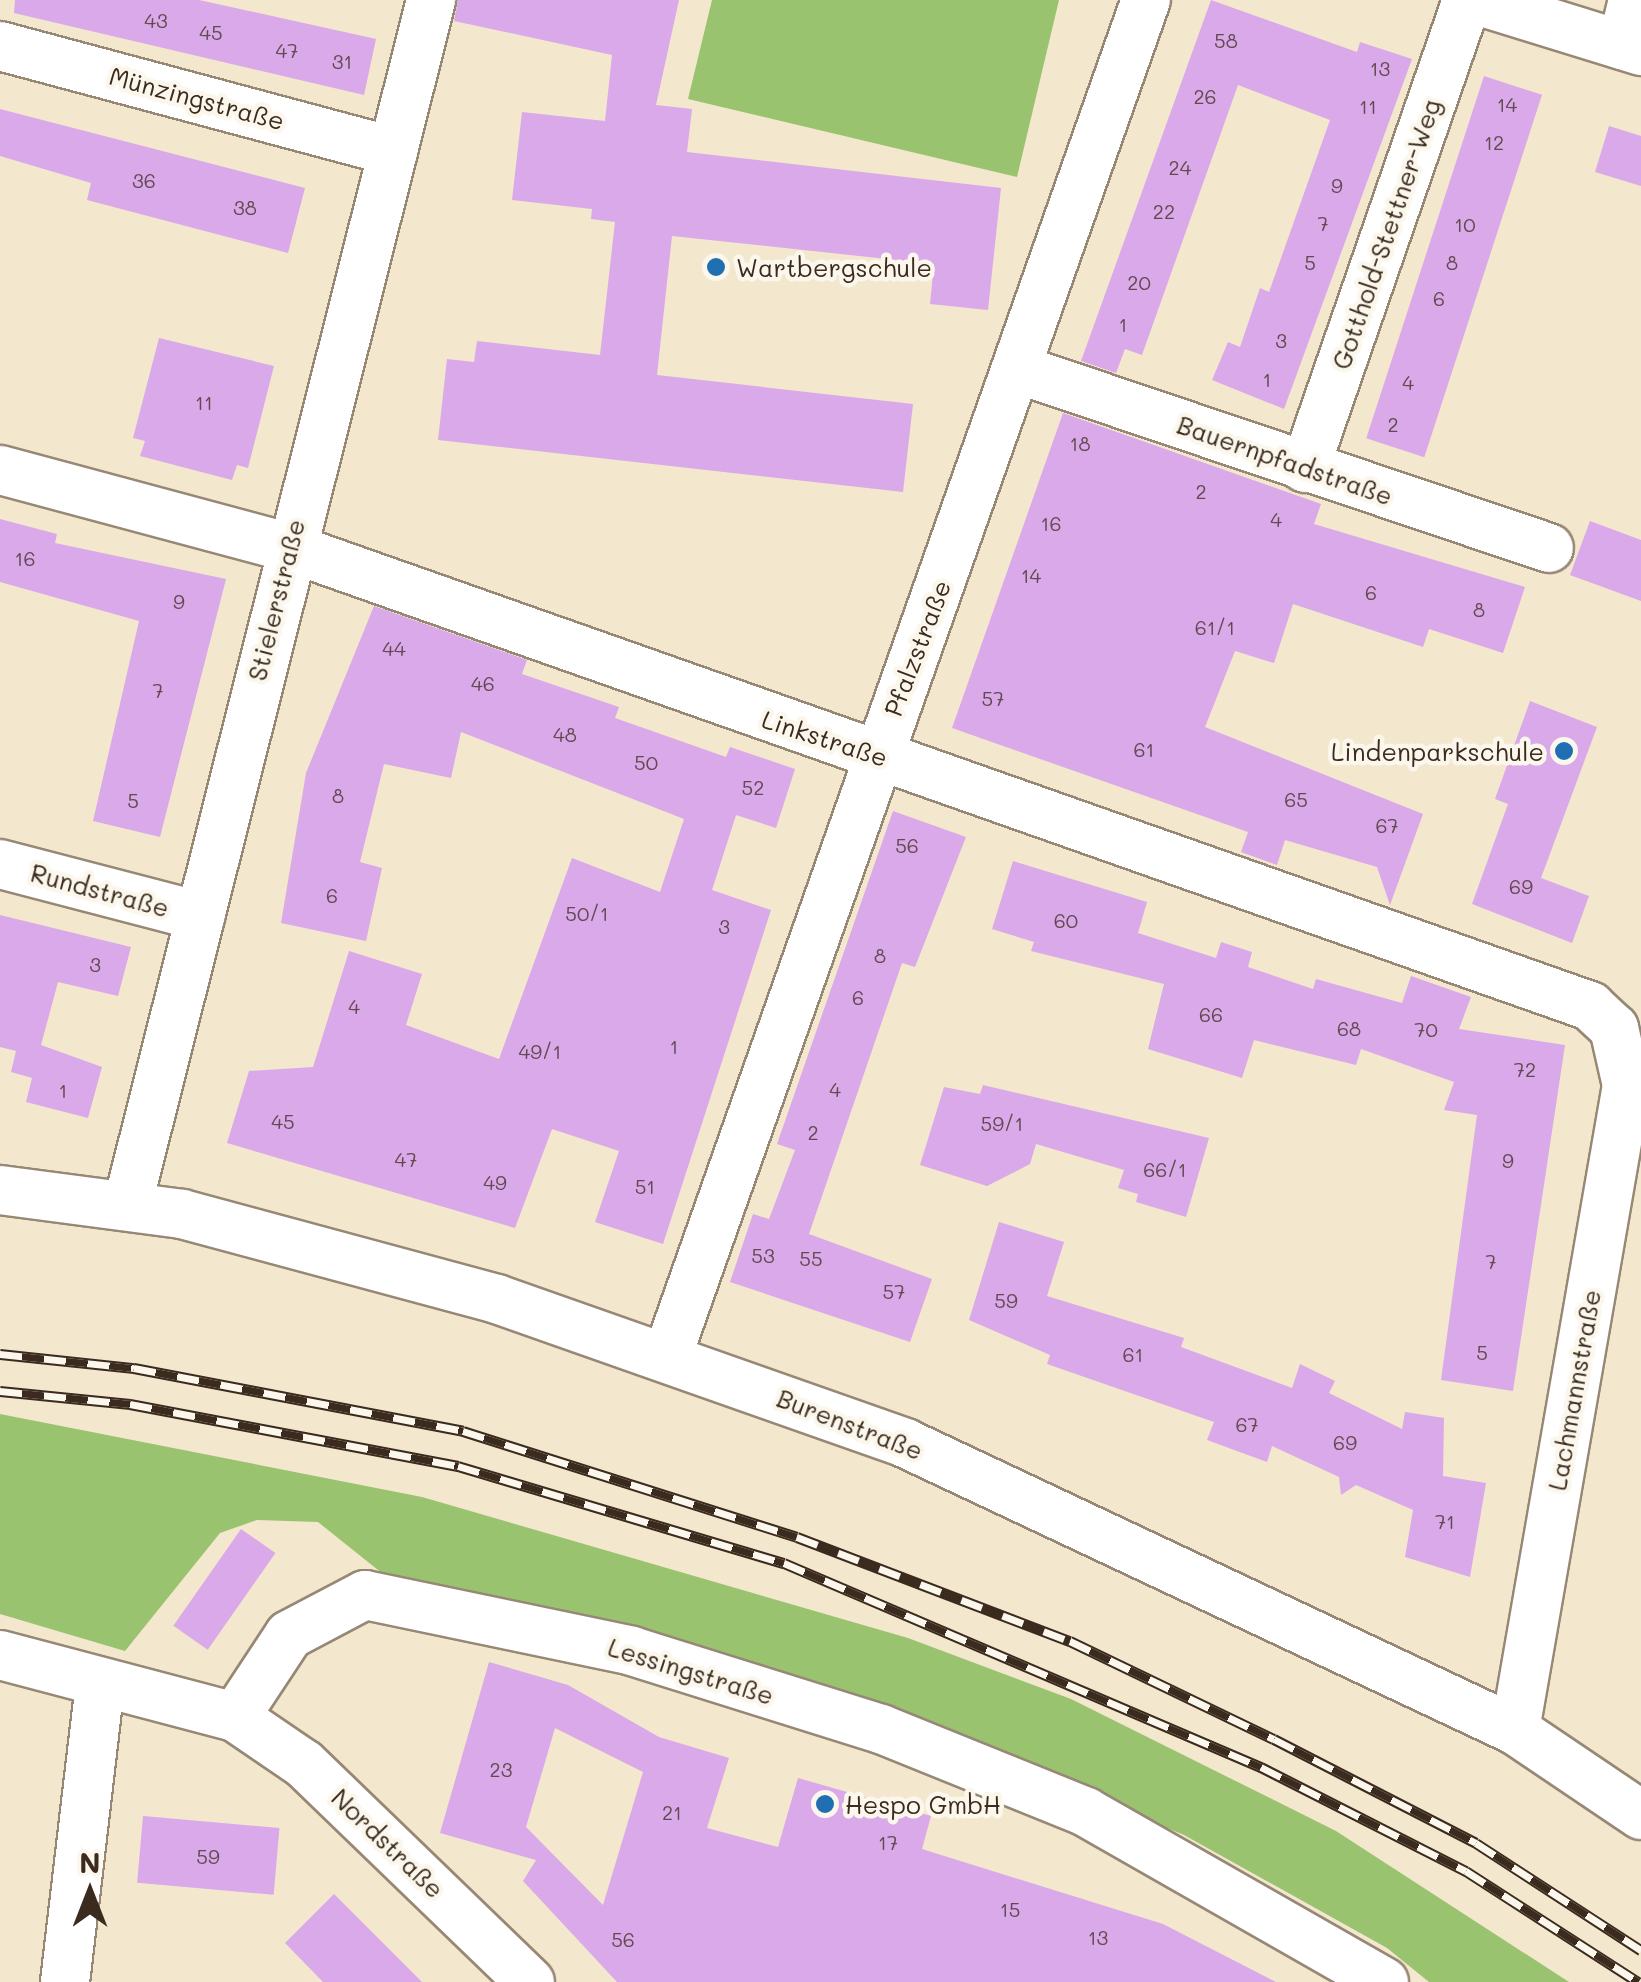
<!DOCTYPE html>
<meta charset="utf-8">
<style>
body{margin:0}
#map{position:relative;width:1641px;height:1982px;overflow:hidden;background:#f3e7cd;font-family:Mali,sans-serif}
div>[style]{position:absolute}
.green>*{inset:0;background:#9ac36f}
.building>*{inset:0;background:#daa9e9;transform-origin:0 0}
.roads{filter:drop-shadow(2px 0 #978876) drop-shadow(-2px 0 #978876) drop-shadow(0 2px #978876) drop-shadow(0 -2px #978876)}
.minor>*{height:48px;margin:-24px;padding:0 24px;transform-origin:24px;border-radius:24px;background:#fff}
.rail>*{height:11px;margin-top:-5.5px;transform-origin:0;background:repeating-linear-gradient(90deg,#fbf7ec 0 22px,#3b2a1e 0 44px);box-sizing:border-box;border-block:2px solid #3b2a1e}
.dots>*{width:28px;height:28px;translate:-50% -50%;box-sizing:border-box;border:5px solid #fbf7ec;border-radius:50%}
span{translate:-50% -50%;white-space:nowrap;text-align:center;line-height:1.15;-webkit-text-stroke:9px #fbf7ec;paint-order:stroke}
.number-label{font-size:20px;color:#634a51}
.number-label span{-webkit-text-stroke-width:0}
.street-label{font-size:25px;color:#3b2a1e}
.poi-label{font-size:25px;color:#3b2a1e}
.left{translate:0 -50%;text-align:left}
.right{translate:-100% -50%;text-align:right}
.north{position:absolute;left:40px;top:1842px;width:100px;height:100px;-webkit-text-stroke:8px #fbf7ec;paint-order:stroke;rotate:0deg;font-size:28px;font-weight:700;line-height:40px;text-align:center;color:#3b2a1e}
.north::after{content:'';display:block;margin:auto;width:35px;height:45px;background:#3b2a1e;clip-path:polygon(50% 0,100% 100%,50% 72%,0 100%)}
</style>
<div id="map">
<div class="green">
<i style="clip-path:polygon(712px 0,1059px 0,1017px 177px,688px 99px)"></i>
<i style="clip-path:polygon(0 1414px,422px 1497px,908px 1638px,1071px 1699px,1336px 1831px,1569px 1982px,1429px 1982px,1387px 1948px,1184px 1835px,879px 1708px,690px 1644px,398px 1586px,318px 1522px,257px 1520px,220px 1533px,125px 1651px,0 1614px)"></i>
</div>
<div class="building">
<i style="clip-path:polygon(15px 0,199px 0,376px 39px,364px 95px,14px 13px)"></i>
<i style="clip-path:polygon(458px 0,679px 0,656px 105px,692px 109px,687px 152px,1001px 188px,988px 310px,930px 304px,934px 264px,672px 236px,657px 375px,913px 404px,903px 492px,438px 440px,447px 359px,474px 362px,477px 341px,600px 355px,615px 222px,591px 219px,592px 209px,512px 200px,522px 112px,605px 121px,612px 55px,454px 21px)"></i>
<i style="clip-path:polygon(1211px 0,1357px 52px,1360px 42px,1412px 59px,1284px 409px,1212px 380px,1228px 342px,1240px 347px,1260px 288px,1269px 292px,1330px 120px,1238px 85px,1142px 355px,1125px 349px,1116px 373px,1081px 361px)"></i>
<i style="left:1484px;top:76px;width:61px;height:381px;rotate:18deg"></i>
<i style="clip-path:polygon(0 109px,305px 188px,288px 253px,87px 200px,91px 183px,0 156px)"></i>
<i style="clip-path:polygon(1609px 126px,1641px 136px,1641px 186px,1595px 172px)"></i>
<i style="clip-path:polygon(159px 338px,274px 366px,248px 468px,237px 465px,232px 480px,140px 456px,145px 441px,133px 438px)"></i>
<i style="clip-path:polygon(1063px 413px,1321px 504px,1314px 524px,1525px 587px,1503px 653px,1429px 629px,1423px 647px,1293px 604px,1274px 663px,1235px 651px,1205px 727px,1423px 814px,1390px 905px,1377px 867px,1285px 840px,1277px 865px,1241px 852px,1248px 832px,952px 728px)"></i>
<i style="clip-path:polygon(0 519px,57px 534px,55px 543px,226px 579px,160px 837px,93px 821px,139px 621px,0 582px)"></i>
<i style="clip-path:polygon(1590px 521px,1641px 540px,1641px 601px,1570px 575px)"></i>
<i style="clip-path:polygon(374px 606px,527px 660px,522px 674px,619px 707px,615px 718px,726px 757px,730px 747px,795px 769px,776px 828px,736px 815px,712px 890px,771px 910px,663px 1244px,595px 1222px,619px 1151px,552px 1129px,515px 1228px,227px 1143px,249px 1071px,313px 1067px,349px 951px,422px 974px,406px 1025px,499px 1059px,572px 858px,660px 892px,684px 819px,461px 732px,451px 778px,384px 764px,360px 862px,382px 868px,366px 941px,281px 923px,306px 773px)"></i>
<i style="clip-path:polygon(1530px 701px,1597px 727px,1541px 878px,1589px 896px,1572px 943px,1472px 904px,1508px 804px,1495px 799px)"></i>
<i style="clip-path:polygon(893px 811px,966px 837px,915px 967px,902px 963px,809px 1234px,932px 1279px,910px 1342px,730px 1282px,753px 1214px,769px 1219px,795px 1150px,777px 1144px)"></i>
<i style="clip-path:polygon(1013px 861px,1147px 902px,1138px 933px,1216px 958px,1221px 942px,1252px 952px,1248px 967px,1313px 989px,1316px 979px,1402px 1003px,1411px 976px,1471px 997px,1459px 1029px,1565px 1045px,1513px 1391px,1441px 1380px,1477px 1115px,1444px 1110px,1454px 1082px,1361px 1049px,1356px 1065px,1254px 1040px,1242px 1078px,1148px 1049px,1164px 984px,1031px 951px,1034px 942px,992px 929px)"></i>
<i style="clip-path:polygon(0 915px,131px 947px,118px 996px,58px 982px,41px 1045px,102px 1067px,88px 1118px,26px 1102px,32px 1078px,11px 1072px,16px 1051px,0 1047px)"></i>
<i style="clip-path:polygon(983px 1085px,1209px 1138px,1186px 1217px,1136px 1202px,1138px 1194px,1118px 1188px,1124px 1170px,1036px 1144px,1030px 1164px,987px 1186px,920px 1165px,944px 1087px,980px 1094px)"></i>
<i style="clip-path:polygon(999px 1222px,1064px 1242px,1047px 1296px,1184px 1338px,1181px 1347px,1292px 1388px,1300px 1364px,1335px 1381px,1329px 1393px,1402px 1429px,1405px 1412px,1444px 1418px,1443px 1476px,1486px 1483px,1470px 1577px,1405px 1557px,1413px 1510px,1356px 1485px,1341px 1495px,1339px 1477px,1272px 1446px,1267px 1462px,1207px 1440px,1214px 1422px,1047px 1364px,1050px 1355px,969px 1320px)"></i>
<i style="left:241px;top:1529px;width:42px;height:118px;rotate:35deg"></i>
<i style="clip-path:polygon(evenodd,489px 1662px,568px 1685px,659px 1737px,729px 1758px,707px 1828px,778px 1847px,798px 1778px,931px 1816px,922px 1849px,1163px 1924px,1276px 1982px,617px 1982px,523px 1881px,536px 1860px,440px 1833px,489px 1662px,555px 1728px,643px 1772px,603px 1905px,526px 1827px,555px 1728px)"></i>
<i style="left:143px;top:1816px;width:137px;height:67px;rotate:5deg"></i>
<i style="clip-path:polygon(334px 1894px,422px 1982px,323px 1982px,285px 1943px)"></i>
</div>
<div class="roads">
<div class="minor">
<i style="left:1476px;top:0;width:173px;rotate:17.2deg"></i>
<i style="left:1622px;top:45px;width:46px;rotate:-76.3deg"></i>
<i style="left:0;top:46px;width:407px;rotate:15deg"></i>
<i style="left:1021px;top:370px;width:557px;rotate:18.63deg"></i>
<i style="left:1305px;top:468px;width:495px;rotate:-70.9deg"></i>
<i style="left:0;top:470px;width:298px;rotate:15deg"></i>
<i style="left:288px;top:547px;width:1381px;rotate:19.42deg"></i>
<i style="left:1590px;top:1006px;width:33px;rotate:43deg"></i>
<i style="left:1614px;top:1028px;width:58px;rotate:77.2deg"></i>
<i style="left:1627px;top:1085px;width:655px;rotate:99.85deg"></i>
<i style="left:0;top:864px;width:207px;rotate:14.6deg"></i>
<i style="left:0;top:1190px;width:184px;rotate:7.5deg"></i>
<i style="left:182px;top:1214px;width:326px;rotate:15.1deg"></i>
<i style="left:497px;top:1299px;width:433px;rotate:19.4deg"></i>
<i style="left:905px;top:1443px;width:674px;rotate:25.2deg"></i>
<i style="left:1515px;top:1730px;width:152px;rotate:34deg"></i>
<i style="left:128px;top:1203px;width:1241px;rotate:-75.86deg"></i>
<i style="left:668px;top:1354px;width:1436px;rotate:-70.56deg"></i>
<i style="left:0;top:1655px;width:243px;rotate:14.8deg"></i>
<i style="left:235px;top:1717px;width:98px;rotate:-56.6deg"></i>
<i style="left:289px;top:1635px;width:86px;rotate:-27.8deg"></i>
<i style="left:365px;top:1595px;width:273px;rotate:11.8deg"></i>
<i style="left:632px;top:1651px;width:261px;rotate:17.4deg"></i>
<i style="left:881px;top:1729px;width:221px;rotate:22deg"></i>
<i style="left:1086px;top:1812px;width:343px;rotate:29.7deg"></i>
<i style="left:235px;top:1717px;width:83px;rotate:34.3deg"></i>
<i style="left:304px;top:1764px;width:314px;rotate:44deg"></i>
<i style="left:65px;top:1982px;width:299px;rotate:-83.3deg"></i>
</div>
</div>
<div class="rail">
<i style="left:0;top:1354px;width:135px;rotate:6deg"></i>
<i style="left:134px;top:1368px;width:335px;rotate:10.8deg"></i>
<i style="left:463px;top:1431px;width:350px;rotate:17.6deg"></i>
<i style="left:797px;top:1537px;width:292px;rotate:20.9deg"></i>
<i style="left:1070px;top:1641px;width:226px;rotate:25.7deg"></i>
<i style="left:1274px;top:1739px;width:227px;rotate:27.2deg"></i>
<i style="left:1476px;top:1843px;width:197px;rotate:33deg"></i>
<i style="left:0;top:1391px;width:131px;rotate:5.7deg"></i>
<i style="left:130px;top:1404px;width:334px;rotate:10.7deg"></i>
<i style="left:458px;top:1466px;width:340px;rotate:16.6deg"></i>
<i style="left:784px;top:1563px;width:519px;rotate:23.16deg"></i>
<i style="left:1261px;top:1767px;width:230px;rotate:26.9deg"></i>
<i style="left:1466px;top:1871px;width:205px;rotate:32.8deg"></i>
</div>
<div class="dots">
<i style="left:716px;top:267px;background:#1f6fb2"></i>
<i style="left:1564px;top:751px;background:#1f6fb2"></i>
<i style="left:825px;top:1804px;background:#1f6fb2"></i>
</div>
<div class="number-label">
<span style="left:156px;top:20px">43</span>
<span style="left:211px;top:32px">45</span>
<span style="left:1226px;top:40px">58</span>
<span style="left:287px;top:50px">47</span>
<span style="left:342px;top:61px">31</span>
<span style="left:1380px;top:68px">13</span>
<span style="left:1205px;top:96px">26</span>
<span style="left:1507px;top:104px">14</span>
<span style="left:1368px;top:106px">11</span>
<span style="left:1494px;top:142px">12</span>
<span style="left:1180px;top:167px">24</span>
<span style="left:144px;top:180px">36</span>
<span style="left:1337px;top:185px">9</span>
<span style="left:245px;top:207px">38</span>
<span style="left:1164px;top:211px">22</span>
<span style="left:1323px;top:223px">7</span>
<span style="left:1465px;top:224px">10</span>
<span style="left:1310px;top:262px">5</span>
<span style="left:1452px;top:262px">8</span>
<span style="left:1139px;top:282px">20</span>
<span style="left:1439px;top:298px">6</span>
<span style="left:1123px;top:324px">1</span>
<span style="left:1281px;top:340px">3</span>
<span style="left:1267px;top:379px">1</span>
<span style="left:1408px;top:382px">4</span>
<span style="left:204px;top:402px">11</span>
<span style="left:1393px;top:424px">2</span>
<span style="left:1080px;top:443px">18</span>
<span style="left:1201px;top:491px">2</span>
<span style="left:1276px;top:519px">4</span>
<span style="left:1051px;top:523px">16</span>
<span style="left:25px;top:558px">16</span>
<span style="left:1031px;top:575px">14</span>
<span style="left:1371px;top:592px">6</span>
<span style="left:179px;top:601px">9</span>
<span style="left:1479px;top:609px">8</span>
<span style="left:1215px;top:627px">61/1</span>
<span style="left:394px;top:648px">44</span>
<span style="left:483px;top:683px">46</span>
<span style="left:158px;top:690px">7</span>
<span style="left:993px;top:698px">57</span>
<span style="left:565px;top:734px">48</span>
<span style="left:1144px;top:749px">61</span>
<span style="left:646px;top:762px">50</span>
<span style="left:753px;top:787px">52</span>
<span style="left:338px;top:795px">8</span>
<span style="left:1296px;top:799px">65</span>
<span style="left:133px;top:800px">5</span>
<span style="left:1387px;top:825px">67</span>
<span style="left:907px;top:845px">56</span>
<span style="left:1521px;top:886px">69</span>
<span style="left:332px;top:895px">6</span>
<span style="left:587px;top:913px">50/1</span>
<span style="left:1066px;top:920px">60</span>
<span style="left:724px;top:926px">3</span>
<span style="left:880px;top:955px">8</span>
<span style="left:95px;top:964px">3</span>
<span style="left:858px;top:997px">6</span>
<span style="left:354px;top:1006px">4</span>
<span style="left:1211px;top:1014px">66</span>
<span style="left:1349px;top:1028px">68</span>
<span style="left:1426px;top:1029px">70</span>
<span style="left:674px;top:1046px">1</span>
<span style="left:540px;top:1051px">49/1</span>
<span style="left:1525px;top:1069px">72</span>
<span style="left:835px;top:1089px">4</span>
<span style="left:63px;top:1090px">1</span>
<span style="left:283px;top:1121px">45</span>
<span style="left:1002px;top:1123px">59/1</span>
<span style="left:813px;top:1132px">2</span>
<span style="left:406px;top:1159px">47</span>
<span style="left:1508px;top:1160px">9</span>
<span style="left:1165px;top:1169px">66/1</span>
<span style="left:495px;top:1182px">49</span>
<span style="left:645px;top:1186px">51</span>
<span style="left:763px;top:1255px">53</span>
<span style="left:811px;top:1258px">55</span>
<span style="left:1491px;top:1261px">7</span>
<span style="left:894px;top:1291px">57</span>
<span style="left:1006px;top:1300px">59</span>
<span style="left:1482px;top:1352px">5</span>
<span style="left:1133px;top:1354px">61</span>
<span style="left:1247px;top:1424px">67</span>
<span style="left:1345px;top:1442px">69</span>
<span style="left:1445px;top:1521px">71</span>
<span style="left:501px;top:1769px">23</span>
<span style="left:672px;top:1812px">21</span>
<span style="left:888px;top:1842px">17</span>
<span style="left:208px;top:1856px">59</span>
<span style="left:1010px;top:1909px">15</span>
<span style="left:1098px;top:1937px">13</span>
<span style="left:623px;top:1939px">56</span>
</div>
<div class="street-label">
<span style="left:197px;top:98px;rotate:15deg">Münzingstraße</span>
<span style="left:1386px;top:234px;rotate:-71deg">Gotthold-Stettner-Weg</span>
<span style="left:1285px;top:460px;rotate:19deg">Bauernpfadstraße</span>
<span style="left:276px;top:600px;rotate:-76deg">Stielerstraße</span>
<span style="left:917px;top:648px;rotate:-69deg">Pfalzstraße</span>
<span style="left:825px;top:738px;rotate:18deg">Linkstraße</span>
<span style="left:100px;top:890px;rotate:15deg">Rundstraße</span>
<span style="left:1574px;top:1390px;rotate:-80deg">Lachmannstraße</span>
<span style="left:850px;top:1424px;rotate:21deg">Burenstraße</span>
<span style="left:691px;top:1671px;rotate:17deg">Lessingstraße</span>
<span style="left:388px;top:1843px;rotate:44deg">Nordstraße</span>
</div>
<div class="poi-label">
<span class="left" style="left:736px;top:267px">Wartbergschule</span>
<span class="right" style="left:1544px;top:751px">Lindenparkschule</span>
<span class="left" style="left:845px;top:1804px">Hespo GmbH</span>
</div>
<div class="north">N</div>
</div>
